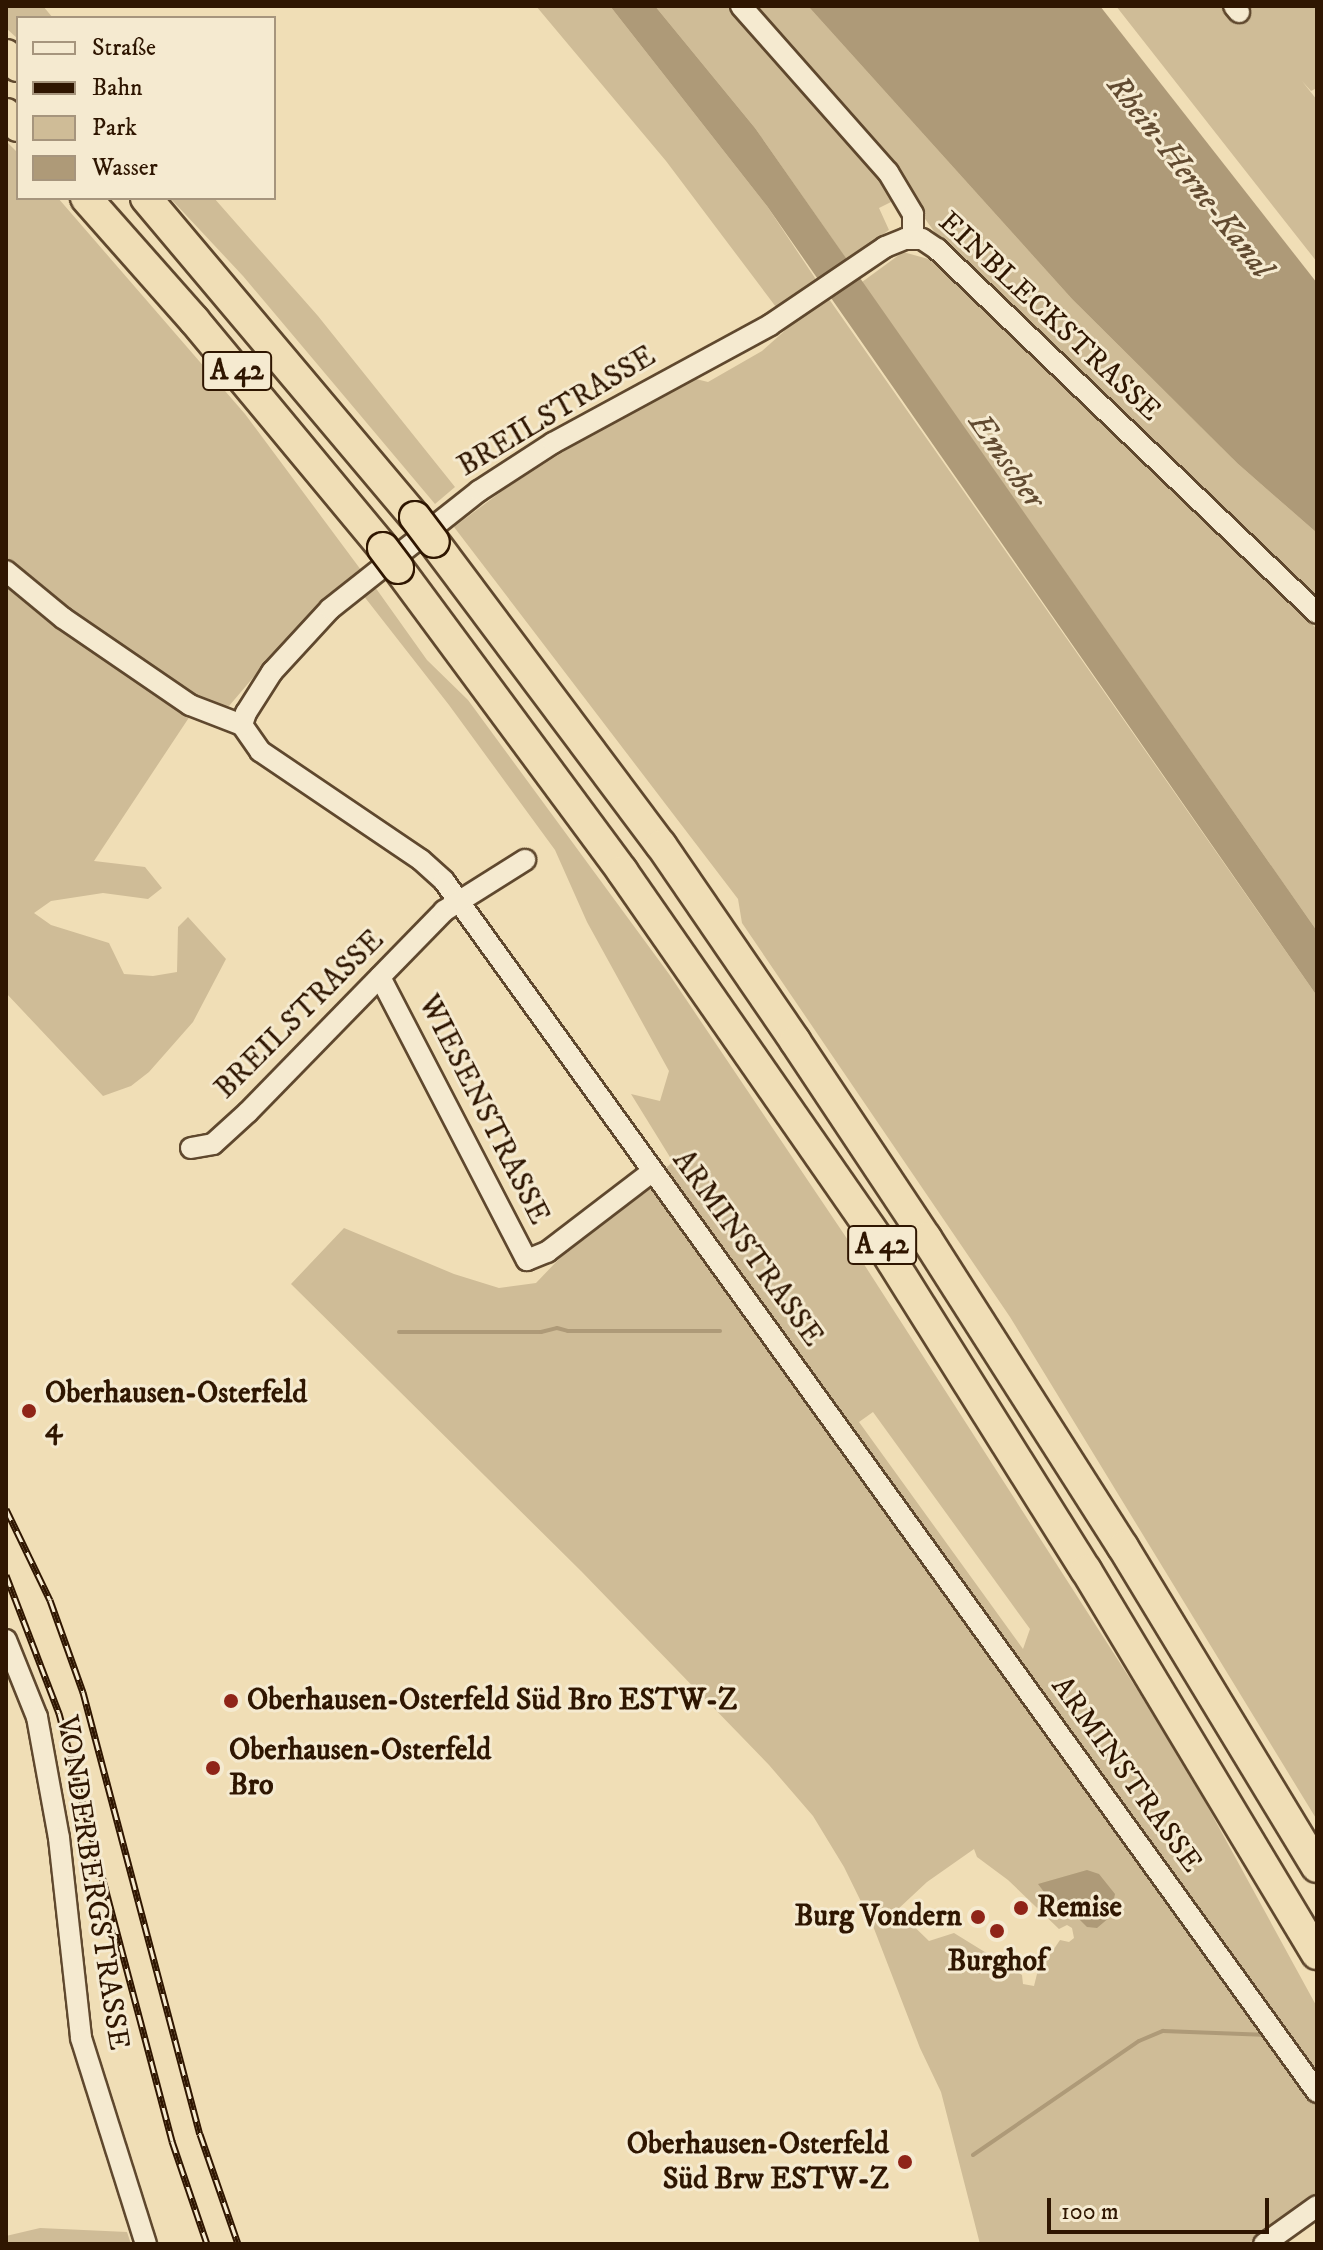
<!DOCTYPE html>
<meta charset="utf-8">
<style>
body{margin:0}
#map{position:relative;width:1323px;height:2250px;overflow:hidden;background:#f0deb6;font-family:"IM FELL DW Pica",serif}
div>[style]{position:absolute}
.green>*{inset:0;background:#cfbc97}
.water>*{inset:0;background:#ae9a78}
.stream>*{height:4px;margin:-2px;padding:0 2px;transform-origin:2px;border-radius:2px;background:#ae9a78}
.roads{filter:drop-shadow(2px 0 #5f482e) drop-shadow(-2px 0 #5f482e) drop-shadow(0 2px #5f482e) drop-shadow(0 -2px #5f482e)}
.minor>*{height:20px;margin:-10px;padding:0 10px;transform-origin:10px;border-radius:10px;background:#f5ead0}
.highway>*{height:30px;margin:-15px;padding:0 15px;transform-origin:15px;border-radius:15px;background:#f0deb6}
.rail>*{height:7px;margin-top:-3.5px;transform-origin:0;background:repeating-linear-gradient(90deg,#f5ead0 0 12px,#2f1601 0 24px);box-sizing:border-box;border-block:2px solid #2f1601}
.bridges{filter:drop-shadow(2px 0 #2f1601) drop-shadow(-2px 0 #2f1601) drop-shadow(0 2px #2f1601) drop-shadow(0 -2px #2f1601)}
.highway-bridge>*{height:30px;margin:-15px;padding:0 15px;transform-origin:15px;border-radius:15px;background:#f0deb6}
.dots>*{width:22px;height:22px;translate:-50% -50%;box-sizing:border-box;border:4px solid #f5ead0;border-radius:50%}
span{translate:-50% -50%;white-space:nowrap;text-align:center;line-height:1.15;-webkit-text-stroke:6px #f5ead0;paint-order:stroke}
.shield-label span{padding:2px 6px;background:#f5ead0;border:2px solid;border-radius:6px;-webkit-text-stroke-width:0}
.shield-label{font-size:28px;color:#2f1601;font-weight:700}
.street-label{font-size:30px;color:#2f1601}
.poi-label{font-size:30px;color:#2f1601;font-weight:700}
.left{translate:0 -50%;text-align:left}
.right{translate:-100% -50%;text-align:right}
.water-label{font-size:32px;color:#624b31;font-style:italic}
.frame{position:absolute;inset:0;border:8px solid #2f1601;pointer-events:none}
.legend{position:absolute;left:16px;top:16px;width:260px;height:184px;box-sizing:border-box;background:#f5ead0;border:2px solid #a6957d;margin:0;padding:10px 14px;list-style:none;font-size:24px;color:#2f1601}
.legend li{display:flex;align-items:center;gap:16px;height:40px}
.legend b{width:40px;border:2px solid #a6957d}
.scale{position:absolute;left:1047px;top:2198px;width:222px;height:36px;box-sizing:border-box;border:4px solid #2f1601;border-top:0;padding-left:10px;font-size:24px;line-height:28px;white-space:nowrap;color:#2f1601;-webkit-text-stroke:6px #f5ead0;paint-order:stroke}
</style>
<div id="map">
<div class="green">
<i style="clip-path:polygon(6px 6px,43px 6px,53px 18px,18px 18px,18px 39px,6px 28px)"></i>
<i style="clip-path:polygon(536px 6px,610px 6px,767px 206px,817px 281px,779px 311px,666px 161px)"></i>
<i style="clip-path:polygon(655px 6px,808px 6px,1072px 299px,1237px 463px,1317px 533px,1317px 603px,936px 234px,907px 194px,879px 208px,889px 230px,847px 260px,755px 128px)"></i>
<i style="clip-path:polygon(1116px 6px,1317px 6px,1317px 88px,1311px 91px,1302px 81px,1317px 100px,1317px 262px)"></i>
<i style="clip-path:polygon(6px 141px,18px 153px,18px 198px,58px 198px,245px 414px,361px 570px,333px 591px,286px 639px,229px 706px,203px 703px,125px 654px,6px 562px)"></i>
<i style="clip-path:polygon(170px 198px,214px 198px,318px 316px,455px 487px,435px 504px,243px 276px)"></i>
<i style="clip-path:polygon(903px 252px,932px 260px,1317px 629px,1317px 931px,862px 282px)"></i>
<i style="clip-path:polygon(829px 299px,1317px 996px,1317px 1820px,1010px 1317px,742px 923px,738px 899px,454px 527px,506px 488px,609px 423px,696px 379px,708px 382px,762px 351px,799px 318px)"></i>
<i style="clip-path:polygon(6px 581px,190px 716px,94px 861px,145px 867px,162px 888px,148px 899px,103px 893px,51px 901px,34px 913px,51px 925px,109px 943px,124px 974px,153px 976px,177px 972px,178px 927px,188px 917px,226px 959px,193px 1022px,149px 1072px,131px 1086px,103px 1096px,6px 993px)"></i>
<i style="clip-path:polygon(evenodd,375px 587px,427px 660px,468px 700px,669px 974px,860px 1258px,1181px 1758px,1317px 2007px,1317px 2195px,1247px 2244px,980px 2244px,941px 2092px,920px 2048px,873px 1926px,844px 1867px,813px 1816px,769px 1765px,581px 1571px,291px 1284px,344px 1228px,454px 1274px,499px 1288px,536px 1283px,580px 1237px,673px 1162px,631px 1094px,660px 1101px,669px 1071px,587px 922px,555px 850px,449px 705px,363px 595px,375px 587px,873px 1412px,1030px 1629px,1023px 1649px,859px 1422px,873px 1412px,375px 587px,974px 1849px,977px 1857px,1008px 1880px,1059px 1929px,1067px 1925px,1072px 1928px,1074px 1938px,1069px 1942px,1060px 1940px,1037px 1974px,1034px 1986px,1023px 1984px,1022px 1975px,954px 1933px,929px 1941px,897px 1910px,927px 1882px,974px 1849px)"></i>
<i style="clip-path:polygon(40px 2228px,127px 2232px,131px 2244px,6px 2244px,6px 2236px)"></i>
</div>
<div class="water">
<i style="clip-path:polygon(610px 6px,655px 6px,755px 128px,1317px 931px,1317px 996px,767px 206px)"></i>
<i style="clip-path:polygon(808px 6px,1100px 6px,1317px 283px,1317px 533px,1237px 463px,1072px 299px)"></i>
<i style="clip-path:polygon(1087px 1870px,1099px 1874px,1115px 1894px,1110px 1917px,1097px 1928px,1087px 1927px,1072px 1912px,1059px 1912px,1038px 1884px)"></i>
</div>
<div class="stream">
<i style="left:399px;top:1332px;width:142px"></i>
<i style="left:541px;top:1332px;width:16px;rotate:-14deg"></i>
<i style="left:557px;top:1328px;width:11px;rotate:15deg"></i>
<i style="left:568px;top:1331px;width:152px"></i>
<i style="left:973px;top:2155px;width:201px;rotate:-34.5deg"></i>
<i style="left:1139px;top:2041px;width:26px;rotate:-23deg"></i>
<i style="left:1163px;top:2031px;width:106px;rotate:2.2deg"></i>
</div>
<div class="roads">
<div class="minor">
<i style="left:741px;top:6px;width:222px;rotate:48.5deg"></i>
<i style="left:888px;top:172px;width:49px;rotate:59.2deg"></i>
<i style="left:913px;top:214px;width:24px;rotate:90deg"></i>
<i style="left:1234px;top:6px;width:8px;rotate:50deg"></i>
<i style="left:6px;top:571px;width:74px;rotate:39.5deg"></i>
<i style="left:63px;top:618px;width:154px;rotate:34.4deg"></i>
<i style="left:190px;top:705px;width:56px;rotate:21deg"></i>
<i style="left:242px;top:725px;width:32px;rotate:55deg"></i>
<i style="left:260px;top:751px;width:194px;rotate:34.1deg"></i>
<i style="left:421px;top:860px;width:31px;rotate:42deg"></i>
<i style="left:444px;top:881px;width:1493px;rotate:54.21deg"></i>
<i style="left:242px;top:725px;width:13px;rotate:-72deg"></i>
<i style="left:246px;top:713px;width:49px;rotate:-57.6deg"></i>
<i style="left:272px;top:672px;width:86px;rotate:-47.4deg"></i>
<i style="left:330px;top:609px;width:190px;rotate:-38.4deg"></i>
<i style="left:479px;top:491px;width:88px;rotate:-33deg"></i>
<i style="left:553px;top:443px;width:247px;rotate:-28.5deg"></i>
<i style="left:770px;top:325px;width:139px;rotate:-34.1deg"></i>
<i style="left:885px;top:247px;width:22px;rotate:-22deg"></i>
<i style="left:905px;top:239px;width:17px"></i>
<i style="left:922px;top:239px;width:18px;rotate:34deg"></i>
<i style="left:937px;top:249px;width:526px;rotate:43.77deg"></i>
<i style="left:380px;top:977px;width:319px;rotate:62.6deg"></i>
<i style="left:527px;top:1260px;width:22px;rotate:-22deg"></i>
<i style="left:547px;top:1252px;width:133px;rotate:-37.4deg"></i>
<i style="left:191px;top:1148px;width:22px;rotate:-10deg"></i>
<i style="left:213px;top:1144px;width:47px;rotate:-42.4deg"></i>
<i style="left:248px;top:1112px;width:281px;rotate:-45.7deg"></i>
<i style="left:444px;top:911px;width:96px;rotate:-32.2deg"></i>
<i style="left:6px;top:1640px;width:83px;rotate:68.1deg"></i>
<i style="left:37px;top:1717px;width:123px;rotate:79.7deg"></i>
<i style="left:59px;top:1838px;width:201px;rotate:83.7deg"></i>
<i style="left:81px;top:2038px;width:216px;rotate:72.5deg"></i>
<i style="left:1264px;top:2244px;width:65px;rotate:-35.6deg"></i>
</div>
<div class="highway">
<i style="left:6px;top:55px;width:16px;rotate:43deg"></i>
<i style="left:6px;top:114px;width:17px;rotate:45deg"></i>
<i style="left:86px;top:198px;width:163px;rotate:48.5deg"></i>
<i style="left:194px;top:320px;width:296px;rotate:50.3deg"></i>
<i style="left:146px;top:198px;width:417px;rotate:49.9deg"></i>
<i style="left:434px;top:542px;width:379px;rotate:53.2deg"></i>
<i style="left:661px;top:845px;width:237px;rotate:55.6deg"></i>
<i style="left:795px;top:1041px;width:237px;rotate:56.4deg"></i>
<i style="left:926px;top:1238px;width:366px;rotate:57.5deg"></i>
<i style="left:1123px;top:1547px;width:374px;rotate:58.8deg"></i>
<i style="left:398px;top:568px;width:377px;rotate:53.5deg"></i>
<i style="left:622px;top:871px;width:461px;rotate:55.2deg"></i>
<i style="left:885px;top:1250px;width:378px;rotate:57.9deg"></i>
<i style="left:1086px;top:1570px;width:448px;rotate:59deg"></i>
</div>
</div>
<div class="rail">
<i style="left:6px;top:1509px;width:101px;rotate:64.2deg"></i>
<i style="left:50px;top:1600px;width:98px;rotate:70.3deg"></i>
<i style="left:83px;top:1692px;width:457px;rotate:75.2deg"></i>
<i style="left:200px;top:2134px;width:116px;rotate:70.9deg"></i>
<i style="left:6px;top:1575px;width:148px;rotate:69deg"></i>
<i style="left:59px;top:1713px;width:443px;rotate:75.2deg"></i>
<i style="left:172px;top:2141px;width:109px;rotate:71.2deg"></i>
</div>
<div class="bridges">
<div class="highway-bridge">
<i style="left:415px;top:517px;width:31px;rotate:53deg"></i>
<i style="left:383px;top:548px;width:25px;rotate:53deg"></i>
</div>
</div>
<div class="dots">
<i style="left:29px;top:1411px;background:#8f2418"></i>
<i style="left:231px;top:1701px;background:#8f2418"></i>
<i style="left:213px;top:1768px;background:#8f2418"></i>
<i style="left:1021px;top:1908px;background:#8f2418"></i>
<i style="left:978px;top:1917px;background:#8f2418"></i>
<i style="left:997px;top:1931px;background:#8f2418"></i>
<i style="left:905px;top:2162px;background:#8f2418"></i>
</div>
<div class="shield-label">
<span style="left:237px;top:371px">A 42</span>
<span style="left:882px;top:1245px">A 42</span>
</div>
<div class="street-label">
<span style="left:1049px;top:317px;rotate:43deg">EINBLECKSTRASSE</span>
<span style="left:557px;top:412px;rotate:-31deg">BREILSTRASSE</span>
<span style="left:300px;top:1015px;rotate:-45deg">BREILSTRASSE</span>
<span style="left:483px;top:1110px;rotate:63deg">WIESENSTRASSE</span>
<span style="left:747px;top:1249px;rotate:54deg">ARMINSTRASSE</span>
<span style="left:1126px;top:1775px;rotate:54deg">ARMINSTRASSE</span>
<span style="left:92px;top:1883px;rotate:81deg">VONDERBERGSTRASSE</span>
</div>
<div class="poi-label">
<span class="left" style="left:45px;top:1411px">Oberhausen-Osterfeld<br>4</span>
<span class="left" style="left:247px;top:1701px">Oberhausen-Osterfeld Süd Bro ESTW-Z</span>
<span class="left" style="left:229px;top:1768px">Oberhausen-Osterfeld<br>Bro</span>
<span class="left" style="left:1037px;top:1908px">Remise</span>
<span class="right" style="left:962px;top:1917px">Burg Vondern</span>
<span style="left:997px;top:1962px">Burghof</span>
<span class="right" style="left:889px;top:2162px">Oberhausen-Osterfeld<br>Süd Brw ESTW-Z</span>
</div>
<div class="water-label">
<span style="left:1189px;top:177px;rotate:52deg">Rhein-Herne-Kanal</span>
<span style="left:1006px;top:461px;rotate:55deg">Emscher</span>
</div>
<div class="frame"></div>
<ul class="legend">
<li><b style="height:10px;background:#f5ead0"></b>Straße</li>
<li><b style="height:10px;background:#2f1601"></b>Bahn</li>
<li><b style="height:22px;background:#cfbc97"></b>Park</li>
<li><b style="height:22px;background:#ae9a78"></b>Wasser</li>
</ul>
<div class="scale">100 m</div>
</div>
